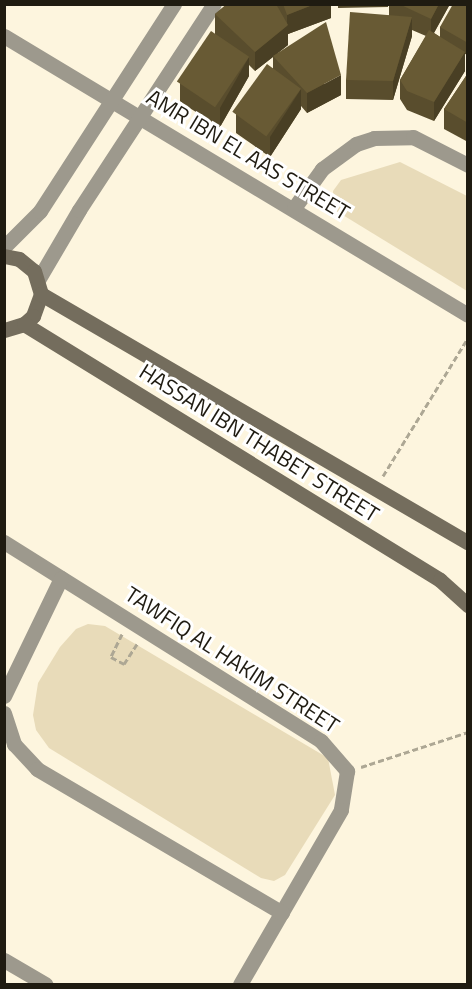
<!DOCTYPE html>
<style>
body{margin:0}
#map{position:relative;width:472px;height:989px;overflow:hidden;background:#fdf5de;font-family:"Titillium Web",sans-serif}
div>[style]{position:absolute}
.green>*{inset:0;background:#e8dbb9}
.path>*{height:3px;margin-top:-1.5px;transform-origin:0;background:repeating-linear-gradient(90deg,#ada794 0 6px,transparent 0 9px)}
.street>*{height:15px;margin:-7.5px;padding:0 7.5px;transform-origin:7.5px;border-radius:7.5px;background:#9d998d}
.secondary>*{height:15px;margin:-7.5px;padding:0 7.5px;transform-origin:7.5px;border-radius:7.5px;background:#746d5d}
.wall>*{inset:0;background:#594d2d}
.shaded-wall>*{inset:0;background:#493f24}
.building>*{inset:0;background:#685a34;transform-origin:0 0}
span{translate:-50% -50%;white-space:nowrap;text-align:center;line-height:1.15;-webkit-text-stroke:6px #fff;paint-order:stroke}
.street-label{font-size:22px;color:#1f1b11}
.frame{position:absolute;inset:0;border:6px solid #1f1b11;pointer-events:none}
</style>
<div id="map">
<div class="green">
<i style="clip-path:polygon(400px 162px,467px 196px,467px 291px,333px 209px,333px 191px,341px 180px)"></i>
<i style="clip-path:polygon(88px 624px,105px 626px,328px 758px,335px 795px,285px 875px,274px 881px,261px 878px,49px 748px,36px 730px,33px 715px,38px 683px,60px 647px,76px 629px)"></i>
</div>
<div class="path">
<i style="left:383px;top:476px;width:162px;rotate:-58.4deg"></i>
<i style="left:122px;top:634px;width:25px;rotate:116deg"></i>
<i style="left:111px;top:657px;width:15px;rotate:28deg"></i>
<i style="left:124px;top:664px;width:24px;rotate:-57deg"></i>
<i style="left:361px;top:767px;width:113px;rotate:-18.1deg"></i>
</div>
<div class="street">
<i style="left:4px;top:36px;width:541px;rotate:31.02deg"></i>
<i style="left:294px;top:208px;width:48px;rotate:-54.3deg"></i>
<i style="left:322px;top:169px;width:42px;rotate:-36.3deg"></i>
<i style="left:356px;top:144px;width:19px;rotate:-18deg"></i>
<i style="left:374px;top:138px;width:39px;rotate:-1deg"></i>
<i style="left:413px;top:137px;width:62px;rotate:27deg"></i>
<i style="left:4px;top:247px;width:51px;rotate:-45deg"></i>
<i style="left:40px;top:211px;width:247px;rotate:-57.1deg"></i>
<i style="left:38px;top:280px;width:81px;rotate:-59.6deg"></i>
<i style="left:79px;top:210px;width:246px;rotate:-56.8deg"></i>
<i style="left:4px;top:542px;width:374px;rotate:32.1deg"></i>
<i style="left:321px;top:741px;width:40px;rotate:49deg"></i>
<i style="left:347px;top:771px;width:39px;rotate:99deg"></i>
<i style="left:341px;top:810px;width:201px;rotate:120.1deg"></i>
<i style="left:4px;top:696px;width:131px;rotate:-64.2deg"></i>
<i style="left:4px;top:713px;width:33px;rotate:72deg"></i>
<i style="left:14px;top:744px;width:34px;rotate:47deg"></i>
<i style="left:37px;top:769px;width:284px;rotate:30.4deg"></i>
<i style="left:4px;top:960px;width:48px;rotate:30.3deg"></i>
</div>
<div class="secondary">
<i style="left:4px;top:256px;width:15px;rotate:11deg"></i>
<i style="left:19px;top:259px;width:19px;rotate:39deg"></i>
<i style="left:34px;top:271px;width:24px;rotate:73deg"></i>
<i style="left:41px;top:294px;width:23px;rotate:110deg"></i>
<i style="left:33px;top:316px;width:12px;rotate:138deg"></i>
<i style="left:24px;top:324px;width:21px;rotate:163deg"></i>
<i style="left:41px;top:294px;width:494px;rotate:30.2deg"></i>
<i style="left:24px;top:324px;width:488px;rotate:31.6deg"></i>
<i style="left:440px;top:580px;width:38px;rotate:42deg"></i>
</div>
<div class="wall">
<i style="clip-path:polygon(227px 4px,331px 4px,331px 18px,288px 34px,288px 45px,278px 53px,341px 95px,307px 113px,301px 106px,301px 109px,270px 157px,236px 133px,236px 114px,273px 68px,273px 57px,255px 71px,249px 65px,249px 76px,220px 127px,180px 102px,180px 83px,215px 34px,215px 14px)"></i>
<i style="clip-path:polygon(338px 4px,388px 4px,388px 7px,338px 8px)"></i>
<i style="clip-path:polygon(389px 4px,450px 4px,434px 33px,440px 37px,440px 27px,468px 4px,468px 55px,465px 54px,465px 71px,434px 121px,407px 110px,400px 99px,400px 80px,426px 36px,412px 30px,412px 36px,393px 100px,346px 99px,346px 80px,389px 15px)"></i>
<i style="clip-path:polygon(468px 73px,468px 142px,444px 129px,444px 109px)"></i>
</div>
<div class="shaded-wall">
<i style="clip-path:polygon(315px 4px,331px 4px,331px 18px,288px 34px,288px 45px,255px 71px,255px 52px,287px 26px,287px 15px)"></i>
<i style="clip-path:polygon(439px 4px,450px 4px,431px 38px,431px 19px)"></i>
<i style="clip-path:polygon(412px 17px,412px 36px,393px 100px,393px 81px)"></i>
<i style="clip-path:polygon(465px 52px,465px 71px,434px 121px,434px 102px)"></i>
<i style="clip-path:polygon(249px 57px,249px 76px,220px 127px,220px 108px)"></i>
<i style="clip-path:polygon(341px 75px,341px 95px,307px 113px,307px 93px)"></i>
<i style="clip-path:polygon(301px 89px,301px 109px,270px 157px,270px 137px)"></i>
</div>
<div class="building">
<i style="clip-path:polygon(227px 4px,276px 4px,288px 25px,255px 52px,215px 14px)"></i>
<i style="clip-path:polygon(283px 4px,315px 4px,287px 15px)"></i>
<i style="clip-path:polygon(399px 4px,439px 4px,431px 19px)"></i>
<i style="clip-path:polygon(453px 4px,468px 4px,468px 43px,440px 27px)"></i>
<i style="clip-path:polygon(350px 12px,412px 17px,393px 81px,346px 80px)"></i>
<i style="clip-path:polygon(326px 22px,341px 75px,307px 93px,273px 56px)"></i>
<i style="clip-path:polygon(429px 30px,465px 52px,434px 102px,407px 91px,400px 80px)"></i>
<i style="left:211px;top:31px;width:46px;height:61px;rotate:34deg"></i>
<i style="left:267px;top:64px;width:42px;height:59px;rotate:36deg"></i>
<i style="clip-path:polygon(468px 73px,468px 123px,444px 109px)"></i>
</div>
<div class="street-label">
<span style="left:248px;top:155px;rotate:31deg">AMR IBN EL AAS STREET</span>
<span style="left:259px;top:443px;rotate:32deg">HASSAN IBN THABET STREET</span>
<span style="left:232px;top:660px;rotate:33deg">TAWFIQ AL HAKIM STREET</span>
</div>
<div class="frame"></div>
</div>
